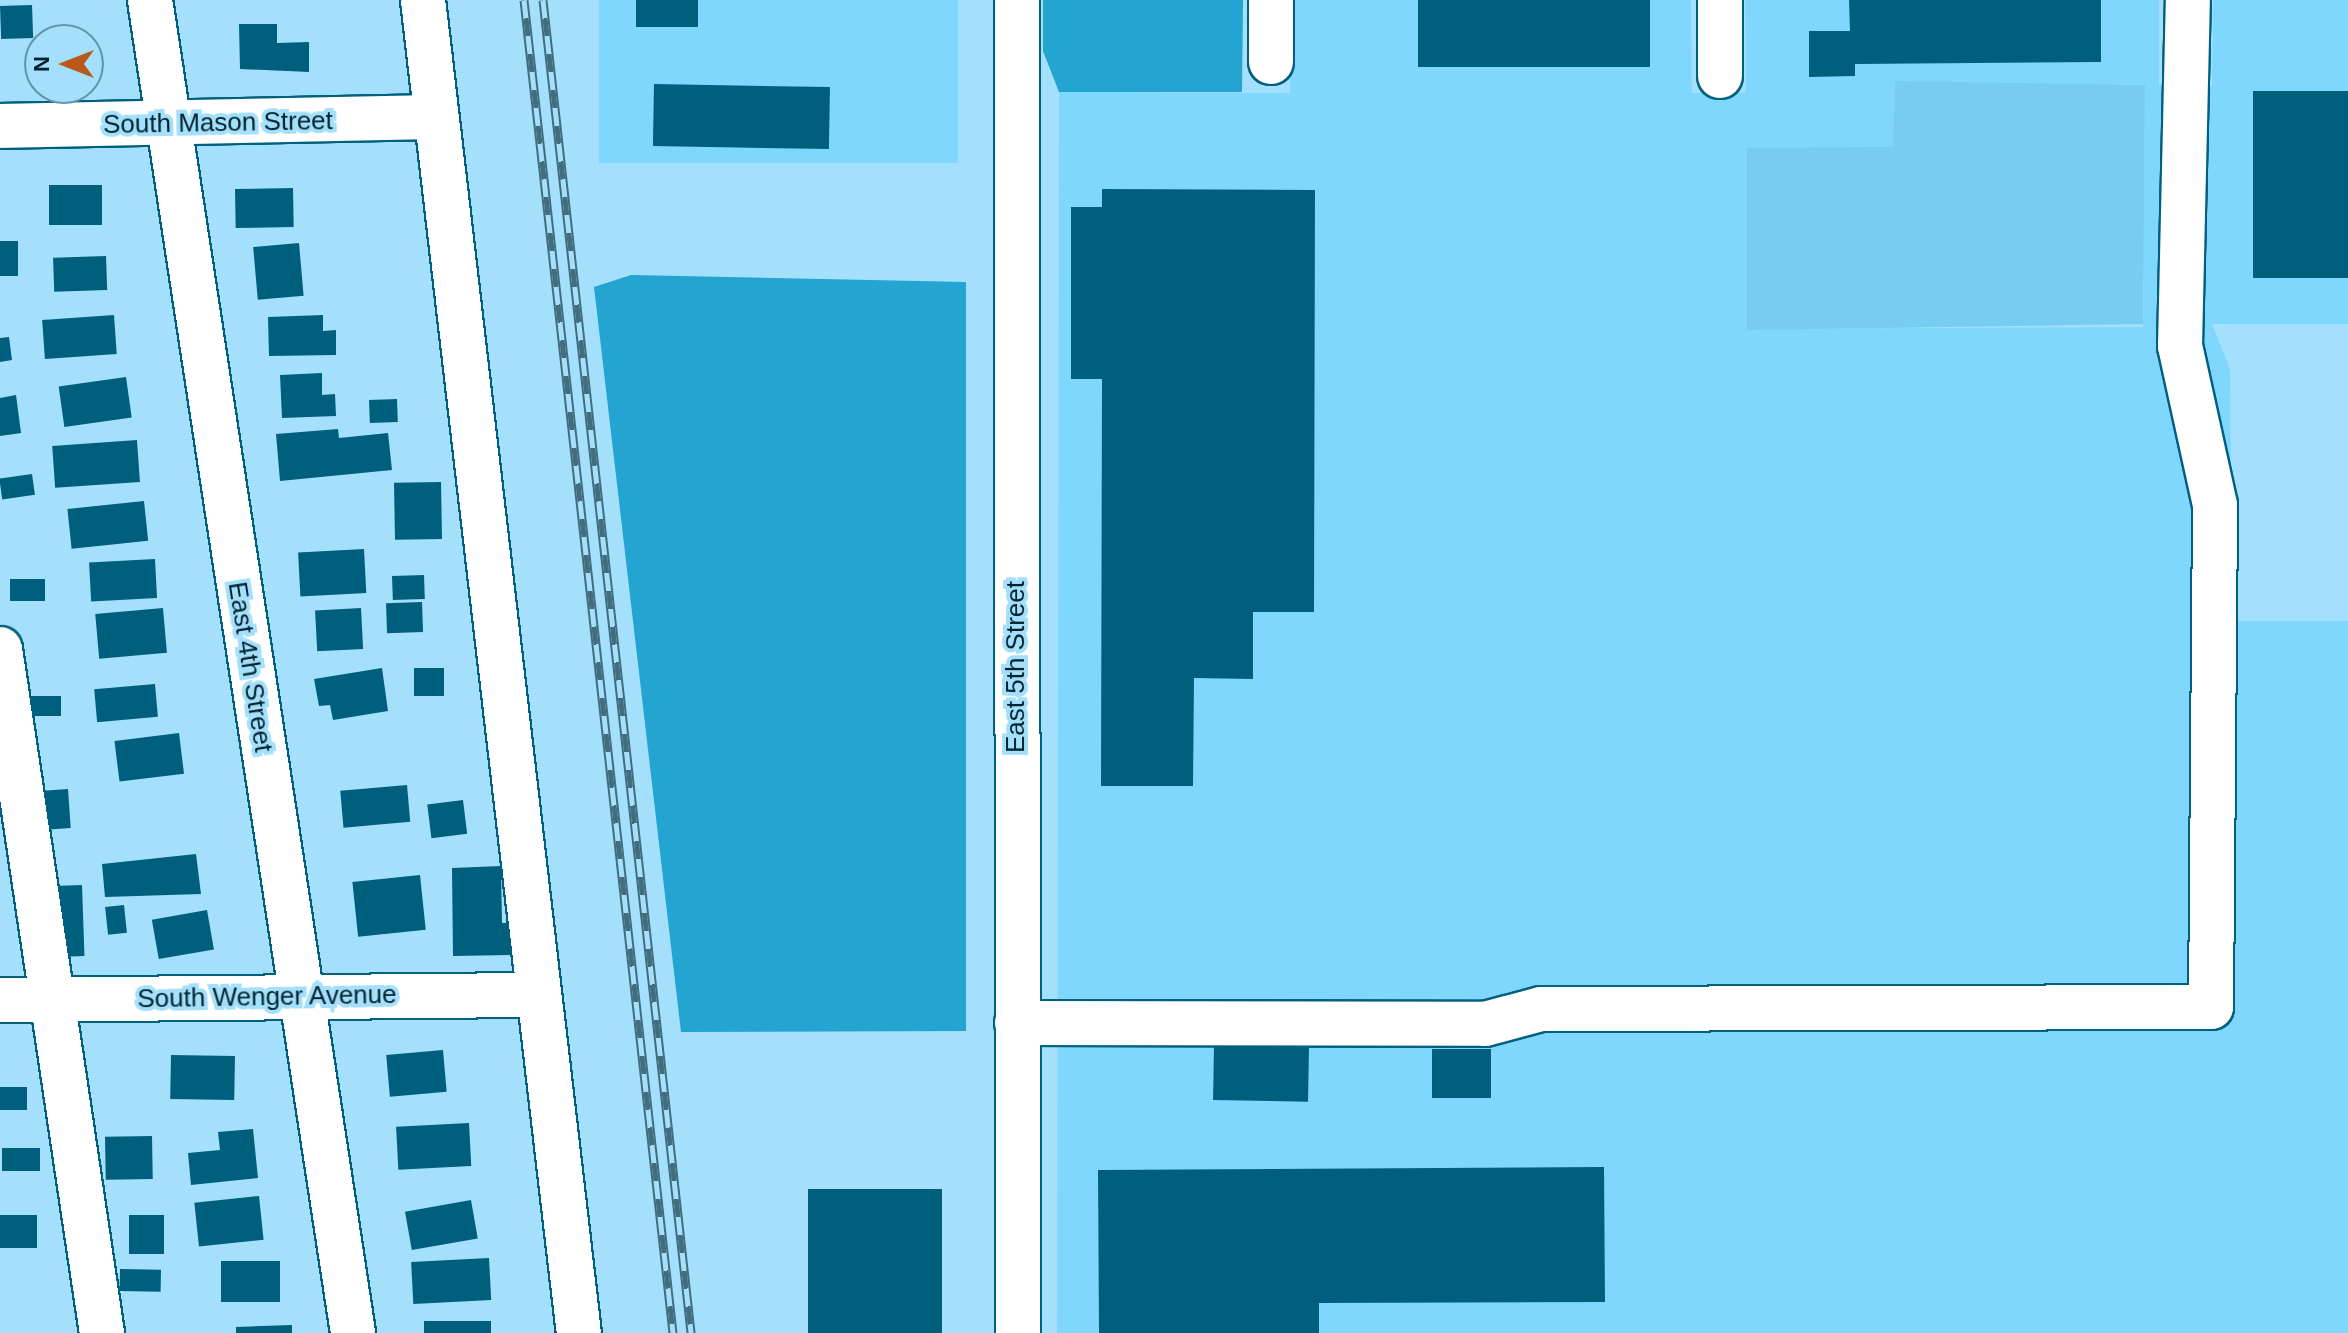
<!DOCTYPE html>
<style>
body{margin:0}
#map{position:relative;width:2348px;height:1333px;overflow:hidden;background:#a4e0fb;font-family:Helvetica,sans-serif}
div>[style]{position:absolute}
.built>*{inset:0;background:#80d7fd;transform-origin:0 0}
.green>*{inset:0;background:#76ccf1}
.forest>*{inset:0;background:#23a4d1}
.building>*{inset:0;background:#005f7d;transform-origin:0 0}
.roads{filter:drop-shadow(2px 0 #00607e) drop-shadow(-2px 0 #00607e) drop-shadow(0 2px #00607e) drop-shadow(0 -2px #00607e)}
.minor>*{height:44px;margin:-22px;padding:0 22px;transform-origin:22px;border-radius:22px;background:#fff}
.rail>*{height:9px;margin-top:-4.5px;transform-origin:0;background:repeating-linear-gradient(90deg,#a4e0fb 0 18px,#426d7f 0 36px);box-sizing:border-box;border-block:2px solid #426d7f}
span{translate:-50% -50%;white-space:nowrap;text-align:center;line-height:1.15;-webkit-text-stroke:8px #a4e0fb;paint-order:stroke}
.street-label{font-size:26px;color:#02232f}
.north{position:absolute;left:24px;top:24px;width:80px;height:80px;box-sizing:border-box;background:#a4e0fb;border:2px solid #6394a9;border-radius:50%;rotate:270deg;font-size:22px;font-weight:700;line-height:32px;text-align:center;color:#02232f}
.north::after{content:'';display:block;margin:auto;width:28px;height:36px;background:#ba581a;clip-path:polygon(50% 0,100% 100%,50% 72%,0 100%)}
</style>
<div id="map">
<div class="built">
<i style="left:599px;top:0;width:359px;height:163px"></i>
<i style="clip-path:polygon(evenodd,1291px 0,1691px 0,1692px 93px,1746px 92px,1745px 0,2159px 0,2159px 85px,2212px 85px,2213px 0,2348px 0,2348px 324px,2212px 324px,2230px 369px,2232px 621px,2348px 621px,2348px 1333px,1057px 1333px,1059px 92px,1290px 93px,1291px 0,1895px 82px,2145px 85px,2143px 327px,1747px 329px,1893px 147px,1895px 82px)"></i>
</div>
<div class="green">
<i style="clip-path:polygon(1895px 81px,2145px 85px,2143px 324px,1747px 330px,1747px 148px,1893px 147px)"></i>
</div>
<div class="forest">
<i style="clip-path:polygon(1043px 0,1243px 0,1242px 92px,1059px 92px,1043px 51px)"></i>
<i style="clip-path:polygon(631px 275px,966px 282px,966px 1031px,681px 1032px,594px 287px)"></i>
</div>
<div class="building">
<i style="left:636px;top:0;width:62px;height:27px"></i>
<i style="left:1418px;top:0;width:232px;height:67px"></i>
<i style="clip-path:polygon(1849px 0,2101px 0,2101px 62px,1855px 64px,1855px 76px,1809px 77px,1809px 31px,1850px 31px)"></i>
<i style="left:32px;top:5px;width:33px;height:32px;rotate:88deg"></i>
<i style="clip-path:polygon(239px 24px,277px 24px,277px 43px,309px 42px,309px 72px,240px 69px)"></i>
<i style="left:654px;top:84px;width:176px;height:62px;rotate:1deg"></i>
<i style="left:2348px;top:91px;width:187px;height:95px;rotate:90deg"></i>
<i style="left:49px;top:185px;width:53px;height:40px"></i>
<i style="left:293px;top:188px;width:39px;height:58px;rotate:89deg"></i>
<i style="clip-path:polygon(1102px 189px,1315px 190px,1314px 612px,1253px 612px,1253px 679px,1194px 678px,1193px 786px,1101px 786px,1102px 379px,1071px 379px,1071px 207px,1102px 207px)"></i>
<i style="left:0;top:241px;width:18px;height:35px"></i>
<i style="left:299px;top:243px;width:53px;height:46px;rotate:85deg"></i>
<i style="left:106px;top:256px;width:34px;height:53px;rotate:88deg"></i>
<i style="left:114px;top:315px;width:39px;height:72px;rotate:86deg"></i>
<i style="clip-path:polygon(323px 315px,323px 331px,336px 330px,336px 355px,269px 356px,268px 317px)"></i>
<i style="clip-path:polygon(9px 337px,12px 360px,0 362px,0 338px)"></i>
<i style="clip-path:polygon(322px 373px,322px 395px,335px 394px,336px 416px,282px 418px,280px 375px)"></i>
<i style="left:126px;top:377px;width:41px;height:68px;rotate:82deg"></i>
<i style="clip-path:polygon(16px 395px,21px 433px,0 436px,0 398px)"></i>
<i style="left:397px;top:399px;width:23px;height:28px;rotate:88deg"></i>
<i style="clip-path:polygon(338px 429px,339px 438px,388px 433px,392px 470px,280px 481px,276px 434px)"></i>
<i style="left:137px;top:440px;width:42px;height:85px;rotate:86deg"></i>
<i style="left:32px;top:474px;width:21px;height:33px;rotate:82deg"></i>
<i style="left:441px;top:482px;width:57px;height:47px;rotate:89deg"></i>
<i style="left:144px;top:501px;width:40px;height:77px;rotate:84deg"></i>
<i style="left:364px;top:549px;width:44px;height:66px;rotate:87deg"></i>
<i style="left:155px;top:559px;width:39px;height:66px;rotate:87deg"></i>
<i style="left:424px;top:575px;width:24px;height:32px;rotate:88deg"></i>
<i style="left:45px;top:579px;width:22px;height:35px;rotate:90deg"></i>
<i style="left:422px;top:602px;width:30px;height:36px;rotate:88deg"></i>
<i style="left:163px;top:608px;width:45px;height:68px;rotate:85deg"></i>
<i style="left:361px;top:608px;width:41px;height:46px;rotate:87deg"></i>
<i style="clip-path:polygon(382px 668px,388px 711px,333px 720px,330px 705px,319px 706px,314px 679px)"></i>
<i style="left:444px;top:668px;width:28px;height:30px;rotate:90deg"></i>
<i style="left:155px;top:684px;width:33px;height:61px;rotate:85deg"></i>
<i style="left:32px;top:696px;width:29px;height:20px"></i>
<i style="left:179px;top:733px;width:41px;height:65px;rotate:83deg"></i>
<i style="left:407px;top:785px;width:37px;height:67px;rotate:85deg"></i>
<i style="left:68px;top:789px;width:39px;height:39px;rotate:86deg"></i>
<i style="left:463px;top:800px;width:34px;height:36px;rotate:83deg"></i>
<i style="clip-path:polygon(196px 854px,201px 894px,105px 897px,102px 864px)"></i>
<i style="clip-path:polygon(501px 866px,502px 923px,513px 923px,513px 955px,453px 956px,452px 868px)"></i>
<i style="left:420px;top:875px;width:55px;height:68px;rotate:84deg"></i>
<i style="left:82px;top:885px;width:71px;height:35px;rotate:88deg"></i>
<i style="left:124px;top:905px;width:28px;height:19px;rotate:84deg"></i>
<i style="left:207px;top:910px;width:40px;height:56px;rotate:80deg"></i>
<i style="left:1214px;top:1046px;width:95px;height:54px;rotate:1deg"></i>
<i style="left:1432px;top:1049px;width:59px;height:49px"></i>
<i style="left:443px;top:1050px;width:42px;height:57px;rotate:85deg"></i>
<i style="left:171px;top:1055px;width:64px;height:44px;rotate:1deg"></i>
<i style="left:0;top:1087px;width:27px;height:23px"></i>
<i style="left:469px;top:1123px;width:43px;height:73px;rotate:87deg"></i>
<i style="clip-path:polygon(253px 1129px,258px 1178px,191px 1185px,188px 1153px,220px 1150px,218px 1132px)"></i>
<i style="left:152px;top:1136px;width:43px;height:47px;rotate:89deg"></i>
<i style="left:40px;top:1148px;width:23px;height:38px;rotate:90deg"></i>
<i style="clip-path:polygon(1604px 1167px,1605px 1302px,1319px 1303px,1319px 1333px,1099px 1333px,1098px 1170px)"></i>
<i style="left:808px;top:1189px;width:134px;height:144px"></i>
<i style="left:259px;top:1196px;width:44px;height:65px;rotate:84deg"></i>
<i style="left:471px;top:1200px;width:39px;height:67px;rotate:80deg"></i>
<i style="left:0;top:1215px;width:37px;height:33px"></i>
<i style="left:129px;top:1215px;width:35px;height:39px"></i>
<i style="left:489px;top:1258px;width:42px;height:78px;rotate:87deg"></i>
<i style="left:280px;top:1261px;width:41px;height:59px;rotate:90deg"></i>
<i style="left:120px;top:1269px;width:41px;height:22px;rotate:1deg"></i>
<i style="left:424px;top:1321px;width:67px;height:12px"></i>
<i style="clip-path:polygon(292px 1325px,292px 1333px,236px 1333px,236px 1327px)"></i>
</div>
<div class="roads">
<div class="minor">
<i style="left:150px;top:0;width:1348px;rotate:81.34deg"></i>
<i style="left:423px;top:0;width:1342px;rotate:83.33deg"></i>
<i style="left:1017px;top:0;width:1333px;rotate:89.96deg"></i>
<i style="left:1271px;top:0;width:62px;rotate:90deg"></i>
<i style="left:1720px;top:76px;width:76px;rotate:-90deg"></i>
<i style="left:0;top:126px;width:436px;rotate:-1.2deg"></i>
<i style="left:0;top:649px;width:692px;rotate:81.52deg"></i>
<i style="left:0;top:1000px;width:534px;rotate:-0.54deg"></i>
<i style="left:1017px;top:1023px;width:468px;rotate:0.1deg"></i>
<i style="left:1485px;top:1024px;width:58px;rotate:-15deg"></i>
<i style="left:1541px;top:1009px;width:670px;rotate:-0.17deg"></i>
<i style="left:2211px;top:1007px;width:502px;rotate:-89.54deg"></i>
<i style="left:2215px;top:505px;width:163px;rotate:-102.4deg"></i>
<i style="left:2180px;top:346px;width:346px;rotate:-88.7deg"></i>
</div>
</div>
<div class="rail">
<i style="left:524px;top:0;width:1341px;rotate:83.62deg"></i>
<i style="left:543px;top:0;width:1341px;rotate:83.66deg"></i>
</div>
<div class="street-label">
<span style="left:218px;top:123px;rotate:-1deg">South Mason Street</span>
<span style="left:250px;top:667px;rotate:81deg">East 4th Street</span>
<span style="left:1016px;top:667px;rotate:-90deg">East 5th Street</span>
<span style="left:267px;top:997px;rotate:-1deg">South Wenger Avenue</span>
</div>
<div class="north">N</div>
</div>
